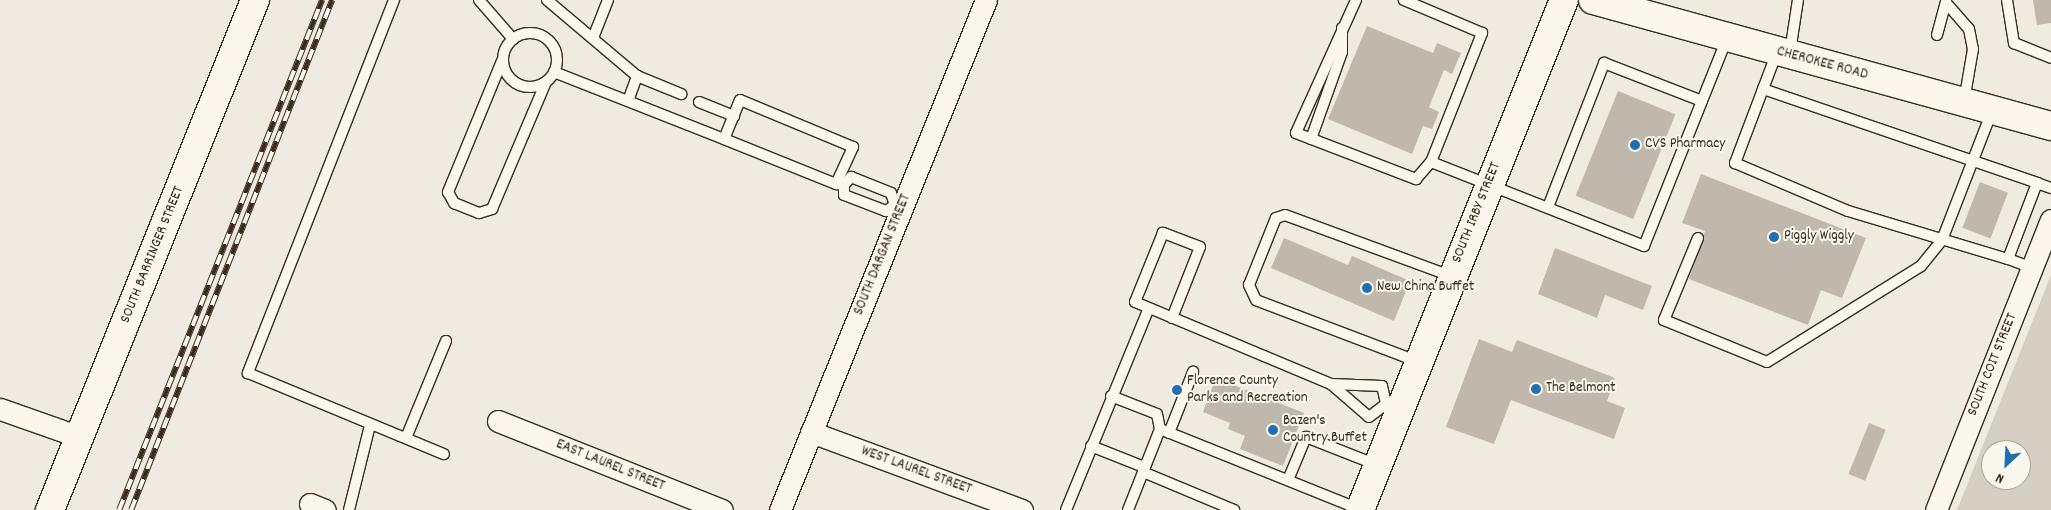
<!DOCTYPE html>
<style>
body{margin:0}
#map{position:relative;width:2051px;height:510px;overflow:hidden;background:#f0ebe0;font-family:Dekko,sans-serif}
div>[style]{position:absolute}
.green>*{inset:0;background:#d5cec3}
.building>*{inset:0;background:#c0b8ad;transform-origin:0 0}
.roads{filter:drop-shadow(1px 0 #3b2a1e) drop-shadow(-1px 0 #3b2a1e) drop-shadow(0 1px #3b2a1e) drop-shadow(0 -1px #3b2a1e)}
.lane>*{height:10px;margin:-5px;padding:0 5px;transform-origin:5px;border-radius:5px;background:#fbf7ec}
.lane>.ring{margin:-5px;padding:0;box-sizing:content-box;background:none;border:10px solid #fbf7ec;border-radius:50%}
.street>*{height:21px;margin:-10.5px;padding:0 10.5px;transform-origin:10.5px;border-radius:10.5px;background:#fbf7ec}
.secondary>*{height:28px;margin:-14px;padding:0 14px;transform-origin:14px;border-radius:14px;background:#fbf7ec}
.primary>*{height:28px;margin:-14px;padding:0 14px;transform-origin:14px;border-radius:14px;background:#fbf7ec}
.highway>*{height:28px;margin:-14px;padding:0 14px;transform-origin:14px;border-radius:14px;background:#fbf7ec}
.rail>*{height:5.5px;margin-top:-2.75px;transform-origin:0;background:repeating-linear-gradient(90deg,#fbf7ec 0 11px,#3b2a1e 0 22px);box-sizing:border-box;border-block:1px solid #3b2a1e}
.dots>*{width:14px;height:14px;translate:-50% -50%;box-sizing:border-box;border:2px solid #fbf7ec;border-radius:50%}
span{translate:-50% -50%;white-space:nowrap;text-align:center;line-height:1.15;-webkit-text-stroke:4px #fbf7ec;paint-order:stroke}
.street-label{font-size:15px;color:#3b2a1e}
.poi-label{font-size:15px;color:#3b2a1e}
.left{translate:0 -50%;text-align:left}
.north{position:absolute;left:1981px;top:440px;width:50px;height:50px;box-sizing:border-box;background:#fbf7ec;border:1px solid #aea59a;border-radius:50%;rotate:205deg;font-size:14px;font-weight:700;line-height:20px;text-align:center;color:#3b2a1e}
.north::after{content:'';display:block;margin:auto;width:18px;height:22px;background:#1f6fb2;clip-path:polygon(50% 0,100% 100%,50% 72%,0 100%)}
</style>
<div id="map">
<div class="green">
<i style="clip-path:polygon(evenodd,2051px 275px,2051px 510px,1957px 510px,2051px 275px,1991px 450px,2021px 450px,2021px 480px,1991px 480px,1991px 450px)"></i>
</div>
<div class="building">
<i style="clip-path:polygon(2033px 0,2051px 0,2051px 23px,2037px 25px)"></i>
<i style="clip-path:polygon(1367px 26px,1433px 53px,1437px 43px,1461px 53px,1452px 74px,1444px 70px,1429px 107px,1439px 112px,1432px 129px,1423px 126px,1412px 154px,1328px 119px)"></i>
<i style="left:1618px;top:91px;width:62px;height:113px;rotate:22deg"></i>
<i style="clip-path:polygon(1701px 174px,1866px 238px,1842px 298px,1821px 290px,1808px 325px,1689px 279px,1705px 231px,1682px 223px)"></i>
<i style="left:1980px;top:182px;width:30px;height:49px;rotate:21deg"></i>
<i style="clip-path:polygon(1284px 238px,1348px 265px,1352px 256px,1410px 281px,1394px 321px,1271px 268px)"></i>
<i style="clip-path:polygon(1555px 248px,1652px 286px,1643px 310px,1605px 295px,1597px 318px,1538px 294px)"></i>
<i style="clip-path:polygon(1479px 339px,1512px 352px,1517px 340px,1615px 378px,1607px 401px,1625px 408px,1614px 439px,1511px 400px,1494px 444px,1446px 427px)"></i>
<i style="clip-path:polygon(1216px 378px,1304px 413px,1283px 466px,1240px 449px,1245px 436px,1228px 429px,1230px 423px,1203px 412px)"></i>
<i style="left:1869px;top:423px;width:18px;height:55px;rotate:22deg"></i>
</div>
<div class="roads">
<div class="lane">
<i style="left:394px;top:0;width:401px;rotate:111.4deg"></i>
<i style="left:248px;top:373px;width:212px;rotate:22.5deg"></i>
<i style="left:479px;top:0;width:52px;rotate:48.9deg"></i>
<i style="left:547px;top:0;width:118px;rotate:40.2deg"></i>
<i style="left:1356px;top:0;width:146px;rotate:114.3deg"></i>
<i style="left:1296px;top:133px;width:129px;rotate:21deg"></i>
<i style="left:1416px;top:179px;width:23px;rotate:-49deg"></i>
<i style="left:1431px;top:162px;width:139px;rotate:-68.4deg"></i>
<i style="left:1482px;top:33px;width:85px;rotate:-157.1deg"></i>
<i style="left:2007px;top:0;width:44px;rotate:80.8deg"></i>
<i style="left:2014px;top:43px;width:40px;rotate:22deg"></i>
<i style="left:1948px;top:5px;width:32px;rotate:49deg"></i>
<i style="left:1969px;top:29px;width:20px;rotate:79deg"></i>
<i style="left:1973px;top:49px;width:53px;rotate:99.8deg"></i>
<i class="ring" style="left:503px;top:33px;width:44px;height:44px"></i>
<i style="left:1937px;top:35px;width:35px;rotate:-75deg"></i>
<i style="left:593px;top:38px;width:41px;rotate:-68.5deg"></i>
<i style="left:1777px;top:52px;width:119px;rotate:110.7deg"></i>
<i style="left:1735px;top:163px;width:123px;rotate:23deg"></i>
<i style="left:1848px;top:211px;width:167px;rotate:16.7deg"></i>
<i style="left:1790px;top:52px;width:53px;rotate:-81.3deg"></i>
<i style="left:502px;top:61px;width:142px;rotate:112.4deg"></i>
<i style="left:448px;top:192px;width:13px;rotate:61deg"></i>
<i style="left:454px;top:203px;width:27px;rotate:22deg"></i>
<i style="left:479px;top:213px;width:14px;rotate:-17deg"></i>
<i style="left:492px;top:209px;width:138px;rotate:-67deg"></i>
<i style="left:554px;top:72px;width:183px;rotate:21.5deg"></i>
<i style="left:1763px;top:89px;width:290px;rotate:18.9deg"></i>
<i style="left:628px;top:101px;width:27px;rotate:-70deg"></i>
<i style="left:637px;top:76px;width:48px;rotate:22.2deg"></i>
<i style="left:699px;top:102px;width:38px;rotate:22deg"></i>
<i style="left:1311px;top:139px;width:92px;rotate:-70.4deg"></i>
<i style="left:1342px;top:52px;width:24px;rotate:-90deg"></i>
<i style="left:1431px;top:162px;width:229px;rotate:21.5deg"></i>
<i style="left:1644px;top:246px;width:223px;rotate:-68.2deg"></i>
<i style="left:851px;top:177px;width:43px;rotate:21.8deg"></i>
<i style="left:891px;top:193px;width:13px;rotate:72deg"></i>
<i style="left:895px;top:205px;width:11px;rotate:146deg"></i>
<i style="left:886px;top:211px;width:45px;rotate:-159.1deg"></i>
<i style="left:844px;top:195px;width:10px;rotate:-90deg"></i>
<i style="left:844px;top:185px;width:11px;rotate:-49deg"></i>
<i style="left:836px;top:184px;width:41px;rotate:-65.3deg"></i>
<i style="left:853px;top:147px;width:122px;rotate:-157.4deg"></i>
<i style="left:740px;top:100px;width:42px;rotate:112.3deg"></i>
<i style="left:724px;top:139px;width:121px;rotate:21.9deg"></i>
<i style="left:836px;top:184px;width:8px;rotate:7deg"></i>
<i style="left:1548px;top:207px;width:155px;rotate:-68.7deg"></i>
<i style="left:1604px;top:63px;width:105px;rotate:21.2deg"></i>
<i style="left:1698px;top:238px;width:89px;rotate:112.5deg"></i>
<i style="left:1664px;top:320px;width:111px;rotate:22.2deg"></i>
<i style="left:1767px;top:362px;width:181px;rotate:-31.9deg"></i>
<i style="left:1921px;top:266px;width:33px;rotate:-51deg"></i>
<i style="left:1942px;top:240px;width:138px;rotate:-68.8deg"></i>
<i style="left:2032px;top:268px;width:26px;rotate:-159deg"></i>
<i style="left:2008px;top:259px;width:81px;rotate:-69.1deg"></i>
<i style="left:2037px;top:183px;width:15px;rotate:20deg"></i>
<i style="left:1172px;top:318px;width:76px;rotate:-68.5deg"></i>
<i style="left:1200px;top:247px;width:40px;rotate:-159deg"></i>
<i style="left:1163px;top:233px;width:74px;rotate:112.1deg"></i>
<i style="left:1135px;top:302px;width:212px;rotate:22.7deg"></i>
<i style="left:1331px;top:384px;width:50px;rotate:41deg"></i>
<i style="left:1369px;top:417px;width:21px;rotate:-37deg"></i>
<i style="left:1419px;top:362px;width:174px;rotate:-159.2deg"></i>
<i style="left:1256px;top:300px;width:17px;rotate:-115deg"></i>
<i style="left:1249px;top:285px;width:72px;rotate:-68.1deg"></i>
<i style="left:1276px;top:218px;width:9px;rotate:-18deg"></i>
<i style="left:1285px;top:215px;width:177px;rotate:20.2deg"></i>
<i style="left:1331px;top:384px;width:51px;rotate:2.2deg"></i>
<i style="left:1382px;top:386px;width:18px;rotate:77deg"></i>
<i style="left:1111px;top:396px;width:49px;rotate:21.4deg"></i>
<i style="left:1157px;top:414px;width:15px;rotate:79deg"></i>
<i style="left:1169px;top:433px;width:66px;rotate:-68.5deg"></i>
<i style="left:406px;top:438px;width:105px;rotate:-67.6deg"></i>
<i style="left:1091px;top:446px;width:57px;rotate:21.6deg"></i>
<i style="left:1143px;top:472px;width:99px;rotate:22.7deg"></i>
<i style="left:1288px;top:480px;width:47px;rotate:-67.3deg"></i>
<i style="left:1306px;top:437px;width:76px;rotate:21.5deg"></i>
<i style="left:349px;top:510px;width:88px;rotate:-76.1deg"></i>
<i style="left:1066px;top:510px;width:218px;rotate:-67.7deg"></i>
<i style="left:1128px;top:510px;width:87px;rotate:-68.4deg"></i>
<i style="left:1160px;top:429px;width:214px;rotate:21.9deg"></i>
</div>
<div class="street">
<i style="left:0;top:409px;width:85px;rotate:19.3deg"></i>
<i style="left:498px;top:421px;width:241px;rotate:21.7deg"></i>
<i style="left:811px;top:432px;width:225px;rotate:20.3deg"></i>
<i style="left:310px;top:504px;width:16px;rotate:22deg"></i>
<i style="left:780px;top:510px;width:550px;rotate:-68.01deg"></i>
<i style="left:1936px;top:510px;width:312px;rotate:-68.4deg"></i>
</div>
<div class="secondary">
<i style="left:1593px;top:0;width:475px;rotate:15.4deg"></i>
</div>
<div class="primary">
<i style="left:1360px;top:510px;width:549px;rotate:-68.2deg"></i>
</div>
<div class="highway">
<i style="left:50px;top:510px;width:550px;rotate:-68.1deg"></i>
</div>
</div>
<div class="rail">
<i style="left:119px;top:510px;width:549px;rotate:-68.3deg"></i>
<i style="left:131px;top:510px;width:548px;rotate:-68.49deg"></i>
</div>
<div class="dots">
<i style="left:1635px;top:145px;background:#1f6fb2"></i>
<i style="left:1774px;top:237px;background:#1f6fb2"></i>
<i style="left:1367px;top:288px;background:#1f6fb2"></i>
<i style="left:1536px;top:389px;background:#1f6fb2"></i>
<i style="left:1177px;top:390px;background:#1f6fb2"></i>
<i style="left:1273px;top:430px;background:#1f6fb2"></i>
</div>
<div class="street-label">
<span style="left:1822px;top:64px;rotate:15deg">CHEROKEE ROAD</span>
<span style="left:1477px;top:213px;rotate:-68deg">SOUTH IRBY STREET</span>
<span style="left:153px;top:255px;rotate:-68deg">SOUTH BARRINGER STREET</span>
<span style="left:883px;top:255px;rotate:-68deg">SOUTH DARGAN STREET</span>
<span style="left:1993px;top:365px;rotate:-68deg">SOUTH COIT STREET</span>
<span style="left:610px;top:466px;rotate:22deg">EAST LAUREL STREET</span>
<span style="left:916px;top:471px;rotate:20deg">WEST LAUREL STREET</span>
</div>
<div class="poi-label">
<span class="left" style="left:1645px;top:145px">CVS Pharmacy</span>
<span class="left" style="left:1784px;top:237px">Piggly Wiggly</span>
<span class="left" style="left:1377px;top:288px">New China Buffet</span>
<span class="left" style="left:1187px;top:390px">Florence County<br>Parks and Recreation</span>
<span class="left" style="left:1546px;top:389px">The Belmont</span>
<span class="left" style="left:1283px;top:430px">Bazen's<br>Country Buffet</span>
</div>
<div class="north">N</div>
</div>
